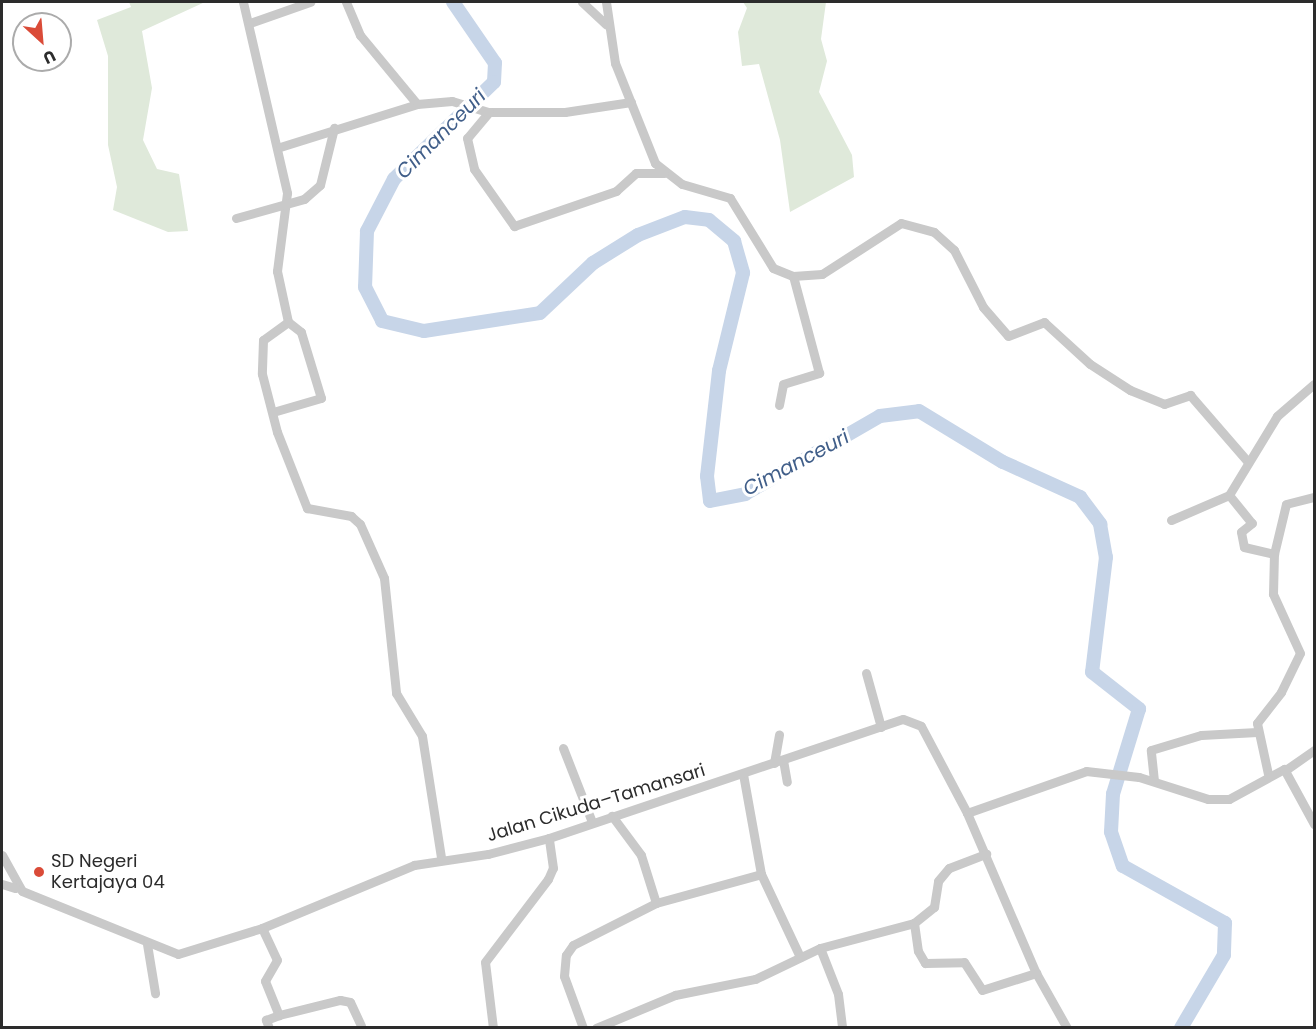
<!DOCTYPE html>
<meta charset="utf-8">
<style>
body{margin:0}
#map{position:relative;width:1316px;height:1029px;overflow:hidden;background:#fff;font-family:Poppins,sans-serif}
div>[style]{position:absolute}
.green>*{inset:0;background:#dfe9da}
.river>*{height:14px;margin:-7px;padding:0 7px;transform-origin:7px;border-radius:7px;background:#c7d5e8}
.minor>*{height:9px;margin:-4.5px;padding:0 4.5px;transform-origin:4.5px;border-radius:4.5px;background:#c9c9c9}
.dots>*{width:16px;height:16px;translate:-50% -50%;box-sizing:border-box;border:3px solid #fff;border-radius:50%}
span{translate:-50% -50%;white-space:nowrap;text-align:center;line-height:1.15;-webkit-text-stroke:6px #fff;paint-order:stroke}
.street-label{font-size:18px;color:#2c2c2c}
.poi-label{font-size:18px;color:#2c2c2c}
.left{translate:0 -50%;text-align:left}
.water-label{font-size:20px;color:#405e89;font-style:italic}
.frame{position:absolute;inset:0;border:3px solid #2c2c2c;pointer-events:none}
.north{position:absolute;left:12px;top:12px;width:60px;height:60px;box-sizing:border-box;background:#fff;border:2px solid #ababab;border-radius:50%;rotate:154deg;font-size:16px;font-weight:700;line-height:24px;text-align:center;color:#2c2c2c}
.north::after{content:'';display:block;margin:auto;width:21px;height:27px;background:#da4b38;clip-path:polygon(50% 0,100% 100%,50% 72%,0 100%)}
</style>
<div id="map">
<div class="green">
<i style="clip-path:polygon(129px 2px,205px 2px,142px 31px,152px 88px,143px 140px,157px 169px,179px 174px,188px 231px,168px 232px,113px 210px,117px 187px,108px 145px,108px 56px,97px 20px,131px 7px)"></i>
<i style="clip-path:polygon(743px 2px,826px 2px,821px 39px,827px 61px,819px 92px,852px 155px,854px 177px,790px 212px,780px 140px,759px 64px,742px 66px,738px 32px,747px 8px)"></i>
</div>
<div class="river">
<i style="left:453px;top:2px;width:74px;rotate:55.5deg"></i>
<i style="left:495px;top:63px;width:19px;rotate:93deg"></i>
<i style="left:494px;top:82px;width:139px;rotate:135.9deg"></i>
<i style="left:394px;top:179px;width:59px;rotate:117.4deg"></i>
<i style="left:367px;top:231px;width:56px;rotate:92deg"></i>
<i style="left:365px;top:287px;width:38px;rotate:63deg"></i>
<i style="left:382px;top:321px;width:43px;rotate:13.4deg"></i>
<i style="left:424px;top:331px;width:117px;rotate:-8.8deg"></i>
<i style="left:540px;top:313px;width:73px;rotate:-43.3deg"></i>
<i style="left:593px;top:263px;width:53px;rotate:-31.9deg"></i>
<i style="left:638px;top:235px;width:50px;rotate:-21deg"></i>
<i style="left:685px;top:217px;width:24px;rotate:7deg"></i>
<i style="left:709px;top:220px;width:33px;rotate:40deg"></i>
<i style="left:734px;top:241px;width:33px;rotate:74deg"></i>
<i style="left:743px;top:273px;width:101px;rotate:103.8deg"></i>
<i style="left:719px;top:371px;width:106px;rotate:96.5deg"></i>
<i style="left:707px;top:476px;width:25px;rotate:83deg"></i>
<i style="left:710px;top:501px;width:36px;rotate:-11deg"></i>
<i style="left:745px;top:494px;width:156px;rotate:-30deg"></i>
<i style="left:880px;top:416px;width:39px;rotate:-7deg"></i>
<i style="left:919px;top:411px;width:98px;rotate:31.3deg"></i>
<i style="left:1003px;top:462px;width:85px;rotate:24.4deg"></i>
<i style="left:1080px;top:497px;width:34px;rotate:53deg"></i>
<i style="left:1100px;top:524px;width:34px;rotate:80deg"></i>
<i style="left:1106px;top:557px;width:116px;rotate:96.9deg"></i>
<i style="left:1092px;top:672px;width:60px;rotate:38.2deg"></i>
<i style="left:1139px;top:709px;width:89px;rotate:107deg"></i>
<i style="left:1113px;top:794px;width:38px;rotate:93deg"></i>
<i style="left:1111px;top:832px;width:36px;rotate:71deg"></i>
<i style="left:1123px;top:866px;width:117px;rotate:29.2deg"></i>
<i style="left:1225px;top:923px;width:32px;rotate:92deg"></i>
<i style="left:1224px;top:955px;width:85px;rotate:120.5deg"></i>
</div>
<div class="minor">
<i style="left:243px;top:2px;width:196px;rotate:77deg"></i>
<i style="left:287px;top:193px;width:79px;rotate:97.3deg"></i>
<i style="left:277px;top:271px;width:52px;rotate:77.8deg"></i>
<i style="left:288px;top:322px;width:31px;rotate:144deg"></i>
<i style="left:263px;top:340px;width:34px;rotate:92deg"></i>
<i style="left:262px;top:374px;width:60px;rotate:75.5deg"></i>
<i style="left:277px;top:432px;width:82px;rotate:68.5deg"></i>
<i style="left:307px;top:508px;width:45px;rotate:10.3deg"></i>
<i style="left:351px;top:516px;width:12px;rotate:42deg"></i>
<i style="left:360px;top:524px;width:59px;rotate:66deg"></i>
<i style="left:384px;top:578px;width:116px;rotate:84deg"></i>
<i style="left:396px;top:693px;width:50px;rotate:58.8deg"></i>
<i style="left:422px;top:736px;width:123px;rotate:81.1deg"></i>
<i style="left:346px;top:2px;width:36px;rotate:67deg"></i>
<i style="left:360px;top:35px;width:89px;rotate:50.4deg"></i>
<i style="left:582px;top:2px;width:33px;rotate:43deg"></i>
<i style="left:606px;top:2px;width:62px;rotate:81.6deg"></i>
<i style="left:615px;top:63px;width:108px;rotate:68.2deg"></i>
<i style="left:655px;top:163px;width:34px;rotate:38deg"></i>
<i style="left:682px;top:184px;width:50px;rotate:16.3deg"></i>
<i style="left:730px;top:198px;width:82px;rotate:58.4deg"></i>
<i style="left:773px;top:268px;width:22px;rotate:22deg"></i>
<i style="left:793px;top:276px;width:29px;rotate:-4deg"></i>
<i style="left:822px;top:274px;width:94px;rotate:-32.8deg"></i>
<i style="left:901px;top:223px;width:34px;rotate:15deg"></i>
<i style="left:934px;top:232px;width:27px;rotate:42deg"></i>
<i style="left:954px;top:250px;width:64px;rotate:63deg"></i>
<i style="left:983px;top:307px;width:38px;rotate:49deg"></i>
<i style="left:1008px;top:336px;width:39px;rotate:-21deg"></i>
<i style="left:1044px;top:322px;width:62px;rotate:42.4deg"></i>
<i style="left:1090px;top:364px;width:48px;rotate:33deg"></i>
<i style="left:1130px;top:390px;width:37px;rotate:22deg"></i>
<i style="left:1164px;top:404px;width:28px;rotate:-19deg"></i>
<i style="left:1190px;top:395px;width:89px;rotate:49.1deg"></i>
<i style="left:250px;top:23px;width:64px;rotate:-19.3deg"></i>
<i style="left:631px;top:102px;width:67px;rotate:171.4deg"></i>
<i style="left:565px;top:112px;width:76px;rotate:180deg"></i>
<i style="left:489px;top:112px;width:34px;rotate:130deg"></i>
<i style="left:467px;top:138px;width:32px;rotate:77deg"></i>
<i style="left:474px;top:169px;width:70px;rotate:54.9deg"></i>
<i style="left:514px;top:226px;width:108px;rotate:-18.9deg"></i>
<i style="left:616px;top:191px;width:27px;rotate:-42deg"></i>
<i style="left:636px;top:173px;width:28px"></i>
<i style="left:280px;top:147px;width:144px;rotate:-17.4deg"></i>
<i style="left:417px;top:104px;width:35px;rotate:-5deg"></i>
<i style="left:452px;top:101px;width:38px;rotate:17deg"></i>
<i style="left:236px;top:218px;width:71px;rotate:-15.6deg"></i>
<i style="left:304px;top:199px;width:21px;rotate:-41deg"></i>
<i style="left:320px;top:185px;width:59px;rotate:-76.2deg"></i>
<i style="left:779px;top:405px;width:21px;rotate:-79deg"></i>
<i style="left:783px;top:384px;width:38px;rotate:-17deg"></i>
<i style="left:819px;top:373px;width:100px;rotate:-105deg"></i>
<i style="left:273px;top:412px;width:50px;rotate:-16.3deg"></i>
<i style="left:321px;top:398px;width:69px;rotate:-106.9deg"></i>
<i style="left:301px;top:332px;width:16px;rotate:-142deg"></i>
<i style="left:1229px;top:495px;width:36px;rotate:51deg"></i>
<i style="left:1252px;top:523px;width:14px;rotate:141deg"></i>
<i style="left:1241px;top:532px;width:15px;rotate:79deg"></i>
<i style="left:1244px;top:547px;width:31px;rotate:13deg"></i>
<i style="left:1171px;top:520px;width:63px;rotate:-23.3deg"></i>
<i style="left:1229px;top:495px;width:92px;rotate:-58.7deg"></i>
<i style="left:1277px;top:416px;width:49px;rotate:-40.9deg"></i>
<i style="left:866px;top:673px;width:56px;rotate:74.5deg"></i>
<i style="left:563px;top:748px;width:79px;rotate:68.6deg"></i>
<i style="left:783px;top:760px;width:22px;rotate:80deg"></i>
<i style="left:774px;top:763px;width:29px;rotate:-80deg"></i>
<i style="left:1287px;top:769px;width:33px;rotate:-35deg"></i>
<i style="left:743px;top:774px;width:102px;rotate:79.8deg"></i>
<i style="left:1268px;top:774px;width:52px;rotate:-102.2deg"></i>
<i style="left:1257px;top:723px;width:39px;rotate:-52deg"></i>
<i style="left:1281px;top:692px;width:43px;rotate:-64deg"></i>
<i style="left:1300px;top:653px;width:65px;rotate:-114.6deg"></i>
<i style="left:1273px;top:594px;width:40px;rotate:-88.6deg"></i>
<i style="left:1274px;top:554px;width:51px;rotate:-76.5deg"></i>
<i style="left:1286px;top:504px;width:29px;rotate:-14deg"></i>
<i style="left:1154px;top:781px;width:31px;rotate:-96deg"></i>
<i style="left:1151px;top:750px;width:52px;rotate:-16.7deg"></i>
<i style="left:1201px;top:735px;width:56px;rotate:-3.1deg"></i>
<i style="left:967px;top:813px;width:174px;rotate:66.7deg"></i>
<i style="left:1036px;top:973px;width:63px;rotate:60.6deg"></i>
<i style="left:2px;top:855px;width:41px;rotate:60.9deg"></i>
<i style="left:22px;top:891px;width:168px;rotate:22deg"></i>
<i style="left:178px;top:954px;width:88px;rotate:-17.2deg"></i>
<i style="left:262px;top:928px;width:165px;rotate:-22.5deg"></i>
<i style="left:414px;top:865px;width:75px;rotate:-8.5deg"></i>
<i style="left:488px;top:854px;width:63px;rotate:-14.7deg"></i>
<i style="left:549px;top:838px;width:373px;rotate:-18.6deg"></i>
<i style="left:903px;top:719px;width:19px;rotate:21deg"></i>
<i style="left:921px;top:726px;width:98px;rotate:62.1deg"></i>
<i style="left:967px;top:813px;width:126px;rotate:-19.4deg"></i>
<i style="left:1086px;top:771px;width:53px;rotate:6.5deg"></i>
<i style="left:1139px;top:777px;width:72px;rotate:17.7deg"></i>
<i style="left:1208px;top:799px;width:21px"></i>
<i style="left:1229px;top:799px;width:63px;rotate:-28.6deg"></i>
<i style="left:1284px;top:769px;width:63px;rotate:61.4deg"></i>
<i style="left:2px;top:884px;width:14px;rotate:17deg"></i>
<i style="left:656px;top:903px;width:109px;rotate:-15.4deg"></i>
<i style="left:761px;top:874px;width:92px;rotate:64.8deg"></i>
<i style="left:914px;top:923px;width:26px;rotate:-39deg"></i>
<i style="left:934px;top:907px;width:26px;rotate:-81deg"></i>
<i style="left:938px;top:881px;width:17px;rotate:-50deg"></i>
<i style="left:949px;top:868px;width:40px;rotate:-21deg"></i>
<i style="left:262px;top:928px;width:35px;rotate:65deg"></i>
<i style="left:277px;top:960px;width:24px;rotate:120deg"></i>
<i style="left:265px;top:981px;width:37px;rotate:68deg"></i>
<i style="left:147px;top:944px;width:50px;rotate:80.7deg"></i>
<i style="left:820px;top:948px;width:49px;rotate:68.6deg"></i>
<i style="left:838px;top:994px;width:34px;rotate:83deg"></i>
<i style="left:269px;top:1028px;width:9px;rotate:-111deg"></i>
<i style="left:266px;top:1020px;width:14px;rotate:-21deg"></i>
<i style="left:279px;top:1015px;width:63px;rotate:-13.8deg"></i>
<i style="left:340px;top:1000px;width:10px;rotate:11deg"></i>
<i style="left:350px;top:1002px;width:26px;rotate:65deg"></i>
<i style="left:493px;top:1028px;width:66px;rotate:-96.9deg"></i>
<i style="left:485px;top:962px;width:104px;rotate:-52.8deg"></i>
<i style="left:548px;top:879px;width:12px;rotate:-66deg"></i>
<i style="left:553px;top:868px;width:30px;rotate:-98deg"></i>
<i style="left:583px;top:1028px;width:55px;rotate:-110.1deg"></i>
<i style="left:564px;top:976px;width:21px;rotate:-85deg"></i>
<i style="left:566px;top:955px;width:12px;rotate:-55deg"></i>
<i style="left:573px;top:945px;width:93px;rotate:-26.8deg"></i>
<i style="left:656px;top:903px;width:50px;rotate:-107.4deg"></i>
<i style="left:641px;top:855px;width:49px;rotate:-126.6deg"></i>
<i style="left:596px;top:1028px;width:86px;rotate:-22.7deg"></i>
<i style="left:675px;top:995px;width:82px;rotate:-11.3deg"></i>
<i style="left:755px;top:979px;width:72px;rotate:-25.5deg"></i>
<i style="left:820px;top:948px;width:97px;rotate:-14.9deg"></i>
<i style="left:914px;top:923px;width:28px;rotate:82deg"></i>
<i style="left:918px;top:951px;width:14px;rotate:60deg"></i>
<i style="left:925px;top:963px;width:39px;rotate:-1deg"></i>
<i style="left:964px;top:962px;width:33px;rotate:57deg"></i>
<i style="left:982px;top:990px;width:57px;rotate:-17.5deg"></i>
</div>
<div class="dots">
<i style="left:39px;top:872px;background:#da4b38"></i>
</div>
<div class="street-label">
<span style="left:596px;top:803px;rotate:-17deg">Jalan Cikuda–Tamansari</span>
</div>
<div class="poi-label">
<span class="left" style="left:51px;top:872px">SD Negeri<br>Kertajaya 04</span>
</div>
<div class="water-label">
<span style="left:441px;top:134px;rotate:-45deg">Cimanceuri</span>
<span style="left:796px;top:463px;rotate:-28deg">Cimanceuri</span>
</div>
<div class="frame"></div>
<div class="north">U</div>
</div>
